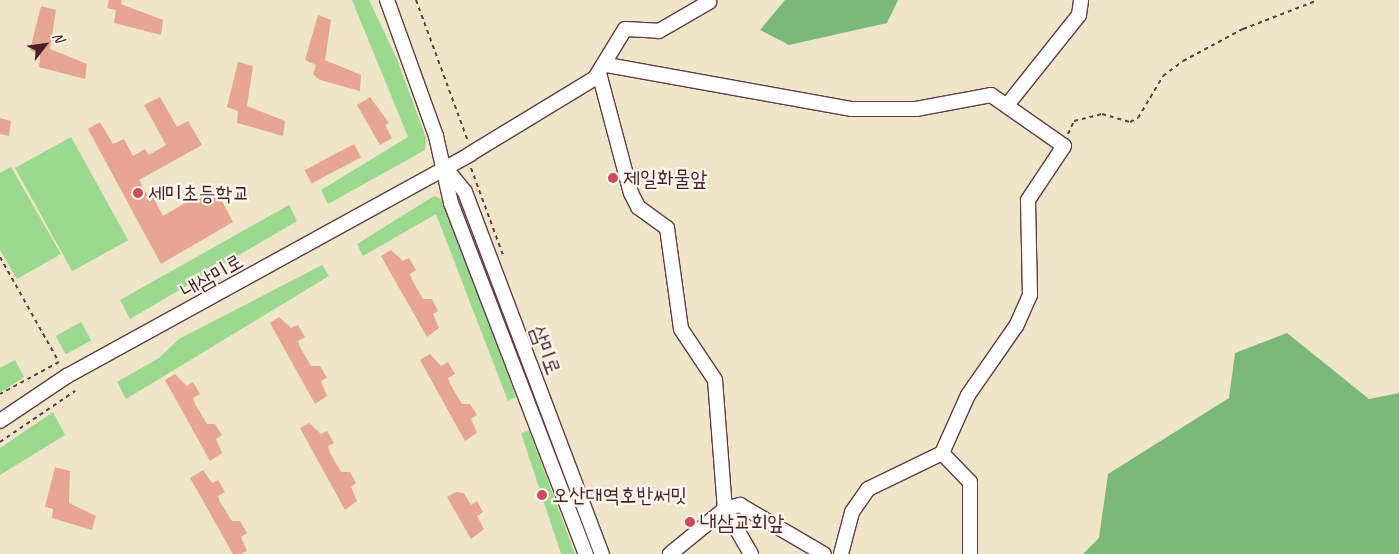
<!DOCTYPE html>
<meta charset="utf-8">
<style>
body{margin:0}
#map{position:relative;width:1399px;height:554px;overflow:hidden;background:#efe6ca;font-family:Caveat,"Poor Story",sans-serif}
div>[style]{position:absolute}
.green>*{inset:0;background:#9bd98e;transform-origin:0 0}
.forest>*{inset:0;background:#7cb979}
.building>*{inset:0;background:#e7a594;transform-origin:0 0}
.path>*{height:2px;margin-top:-1px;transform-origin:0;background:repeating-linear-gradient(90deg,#633d43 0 4px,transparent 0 8px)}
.roads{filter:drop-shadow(1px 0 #633d43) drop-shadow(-1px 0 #633d43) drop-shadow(0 1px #633d43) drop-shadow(0 -1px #633d43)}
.minor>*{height:14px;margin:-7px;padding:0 7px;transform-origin:7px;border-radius:7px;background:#fff}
.dots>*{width:14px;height:14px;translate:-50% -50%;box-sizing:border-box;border:2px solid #fbf7ec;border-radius:50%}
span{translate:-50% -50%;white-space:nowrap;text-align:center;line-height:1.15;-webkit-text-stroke:4.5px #fbf7ec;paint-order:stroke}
.poi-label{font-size:21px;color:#4a1f2b}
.left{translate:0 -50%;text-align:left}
.street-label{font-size:21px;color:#4a1f2b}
.north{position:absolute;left:20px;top:20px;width:50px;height:50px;-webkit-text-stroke:4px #fbf7ec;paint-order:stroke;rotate:60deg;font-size:14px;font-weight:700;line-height:20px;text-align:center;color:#4a1f2b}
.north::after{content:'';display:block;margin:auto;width:18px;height:22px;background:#4a1f2b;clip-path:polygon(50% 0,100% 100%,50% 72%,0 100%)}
</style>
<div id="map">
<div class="green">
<i style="clip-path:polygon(352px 0,369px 0,397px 59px,426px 138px,425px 150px,328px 204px,321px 190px,408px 137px)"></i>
<i style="left:71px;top:137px;width:118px;height:64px;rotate:61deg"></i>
<i style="clip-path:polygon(11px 167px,61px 254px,17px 279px,0 250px,0 173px)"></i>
<i style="clip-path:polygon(434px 196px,443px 200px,516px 397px,508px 401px,436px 214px,363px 256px,357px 244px)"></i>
<i style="clip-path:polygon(289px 205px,297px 221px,130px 319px,120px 300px)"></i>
<i style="clip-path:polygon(322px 265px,329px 276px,126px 399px,117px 382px,159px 358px,179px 339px)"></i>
<i style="left:81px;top:322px;width:21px;height:29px;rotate:61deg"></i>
<i style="clip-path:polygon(15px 360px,24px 377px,0 393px,0 368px)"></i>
<i style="clip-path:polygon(53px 412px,65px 435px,0 475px,0 448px)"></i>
<i style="clip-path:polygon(529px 430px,575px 554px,561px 554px,521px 433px)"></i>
</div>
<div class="forest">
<i style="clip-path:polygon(785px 0,898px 0,887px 23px,789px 45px,760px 30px)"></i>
<i style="clip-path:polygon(1287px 333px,1369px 399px,1399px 393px,1399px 554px,1083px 554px,1099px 538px,1108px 474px,1229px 398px,1235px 353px)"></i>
</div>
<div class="building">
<i style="clip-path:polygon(109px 0,122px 0,121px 4px,163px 20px,161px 35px,114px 23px,116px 10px,107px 8px)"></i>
<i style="clip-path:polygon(41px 6px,56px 10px,50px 49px,87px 64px,85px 79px,39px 67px,40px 55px,30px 50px)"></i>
<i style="clip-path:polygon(318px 15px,331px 20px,325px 60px,361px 75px,360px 91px,320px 80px,313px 74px,316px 65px,305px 60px)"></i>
<i style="clip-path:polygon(238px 62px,253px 66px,247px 106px,285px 121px,283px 136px,237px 123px,238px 111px,227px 107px)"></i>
<i style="clip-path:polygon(160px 97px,177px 127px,188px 121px,202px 145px,139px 180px,147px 195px,151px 193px,163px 216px,214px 186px,233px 222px,161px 264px,88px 129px,100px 122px,113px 144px,124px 139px,133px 156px,145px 149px,149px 155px,166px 145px,144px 105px)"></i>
<i style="clip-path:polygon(370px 97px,389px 123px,385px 125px,392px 138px,380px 145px,357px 105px)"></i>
<i style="clip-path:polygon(0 118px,11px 121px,9px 136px,0 134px)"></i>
<i style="left:354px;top:144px;width:15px;height:56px;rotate:62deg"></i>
<i style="clip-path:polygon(391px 250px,403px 261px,409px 258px,416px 270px,410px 274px,412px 280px,423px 299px,432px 299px,438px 311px,433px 314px,439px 328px,427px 337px,381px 256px)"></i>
<i style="clip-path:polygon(279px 317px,291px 328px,298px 325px,305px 337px,298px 341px,300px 347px,311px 366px,320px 366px,327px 378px,321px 381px,327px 396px,315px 404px,270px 323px)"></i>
<i style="clip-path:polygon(430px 354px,441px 366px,448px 362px,455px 374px,448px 378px,450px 384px,462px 404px,470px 404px,477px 415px,471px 419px,477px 433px,465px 441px,420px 360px)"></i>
<i style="clip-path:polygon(175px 374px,187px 386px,193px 382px,200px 394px,193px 398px,195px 404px,207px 424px,215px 424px,222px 435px,216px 439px,222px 453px,210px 461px,165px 380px)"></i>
<i style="clip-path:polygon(309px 423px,321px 434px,327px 431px,334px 443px,328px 446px,330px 453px,341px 472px,350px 472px,356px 483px,351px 487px,357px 501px,345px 510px,300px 428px)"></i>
<i style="clip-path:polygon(55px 467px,70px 471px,69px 503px,96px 516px,92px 530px,52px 518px,53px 509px,45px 507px)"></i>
<i style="clip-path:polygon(203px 470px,212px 483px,218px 480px,225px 492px,218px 496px,220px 502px,232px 521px,240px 521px,247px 533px,241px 537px,247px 551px,241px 554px,233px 554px,190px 478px)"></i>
<i style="clip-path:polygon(456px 492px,464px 493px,471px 505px,477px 501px,483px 512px,477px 516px,484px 529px,471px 539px,447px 497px)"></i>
</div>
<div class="path">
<i style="left:416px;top:0;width:150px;rotate:69.8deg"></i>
<i style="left:1068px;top:134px;width:14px;rotate:-65deg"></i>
<i style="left:1074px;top:121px;width:29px;rotate:-14deg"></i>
<i style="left:1102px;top:114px;width:29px;rotate:16deg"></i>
<i style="left:1130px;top:122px;width:9px;rotate:-27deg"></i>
<i style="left:1138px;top:118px;width:49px;rotate:-59.2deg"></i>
<i style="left:1163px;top:76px;width:25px;rotate:-37deg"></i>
<i style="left:1183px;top:61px;width:68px;rotate:-28.1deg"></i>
<i style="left:1243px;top:29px;width:80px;rotate:-21.1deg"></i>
<i style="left:471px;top:168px;width:93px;rotate:69.8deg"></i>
<i style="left:0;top:257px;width:120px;rotate:60.7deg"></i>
<i style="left:59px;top:362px;width:67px;rotate:151.5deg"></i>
<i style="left:0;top:442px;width:91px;rotate:-34.2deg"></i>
</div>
<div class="roads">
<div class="minor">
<i style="left:387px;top:0;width:145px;rotate:70.2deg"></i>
<i style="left:436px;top:136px;width:69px;rotate:77.4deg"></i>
<i style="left:451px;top:203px;width:376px;rotate:69deg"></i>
<i style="left:607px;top:65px;width:249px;rotate:10.2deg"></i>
<i style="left:852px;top:109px;width:64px"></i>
<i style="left:916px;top:109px;width:76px;rotate:-10.6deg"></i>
<i style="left:991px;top:95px;width:89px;rotate:34.9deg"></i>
<i style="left:1064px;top:146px;width:65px;rotate:123.7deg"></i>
<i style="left:1028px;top:200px;width:95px;rotate:88.8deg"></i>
<i style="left:1030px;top:295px;width:34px;rotate:114deg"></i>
<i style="left:1016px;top:326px;width:84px;rotate:124.8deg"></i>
<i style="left:968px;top:395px;width:64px;rotate:114.1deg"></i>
<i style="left:942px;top:453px;width:40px;rotate:46deg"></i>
<i style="left:970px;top:482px;width:72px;rotate:90deg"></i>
<i style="left:599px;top:73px;width:124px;rotate:75.1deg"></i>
<i style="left:631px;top:193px;width:16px;rotate:63deg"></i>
<i style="left:638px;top:207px;width:36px;rotate:36deg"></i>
<i style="left:667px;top:228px;width:102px;rotate:82.1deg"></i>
<i style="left:681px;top:329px;width:61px;rotate:56.3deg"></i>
<i style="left:715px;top:380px;width:129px;rotate:85.6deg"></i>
<i style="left:725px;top:509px;width:52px;rotate:60deg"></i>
<i style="left:1008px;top:104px;width:114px;rotate:-51.4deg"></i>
<i style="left:1079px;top:15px;width:15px;rotate:-82deg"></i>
<i style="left:444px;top:166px;width:33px;rotate:51deg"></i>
<i style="left:465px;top:192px;width:387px;rotate:69.3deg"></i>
<i style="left:0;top:421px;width:81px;rotate:-33.9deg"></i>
<i style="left:67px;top:376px;width:460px;rotate:-28.8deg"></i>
<i style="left:470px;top:154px;width:146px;rotate:-31.3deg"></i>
<i style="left:595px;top:78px;width:57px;rotate:-58.5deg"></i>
<i style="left:625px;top:29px;width:34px;rotate:3deg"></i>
<i style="left:659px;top:31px;width:58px;rotate:-30.1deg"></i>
<i style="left:670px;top:554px;width:71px;rotate:-39.3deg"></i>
<i style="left:725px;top:509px;width:16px;rotate:-15deg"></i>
<i style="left:740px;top:505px;width:97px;rotate:30.3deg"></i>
<i style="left:841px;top:554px;width:43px;rotate:-75.3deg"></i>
<i style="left:852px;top:512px;width:28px;rotate:-55deg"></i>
<i style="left:868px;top:489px;width:82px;rotate:-25.9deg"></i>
</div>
</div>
<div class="dots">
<i style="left:613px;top:178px;background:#d1495b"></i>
<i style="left:138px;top:193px;background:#d1495b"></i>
<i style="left:542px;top:495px;background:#d1495b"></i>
<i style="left:690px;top:522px;background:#d1495b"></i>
</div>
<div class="poi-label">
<span class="left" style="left:623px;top:178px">제일화물앞</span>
<span class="left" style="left:148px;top:193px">세미초등학교</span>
<span class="left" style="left:552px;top:495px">오산대역호반써밋</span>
<span class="left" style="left:700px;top:522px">내삼교회앞</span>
</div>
<div class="street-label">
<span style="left:212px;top:276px;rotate:-30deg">내삼미로</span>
<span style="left:546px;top:350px;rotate:70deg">삼미로</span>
</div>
<div class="north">N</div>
</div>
